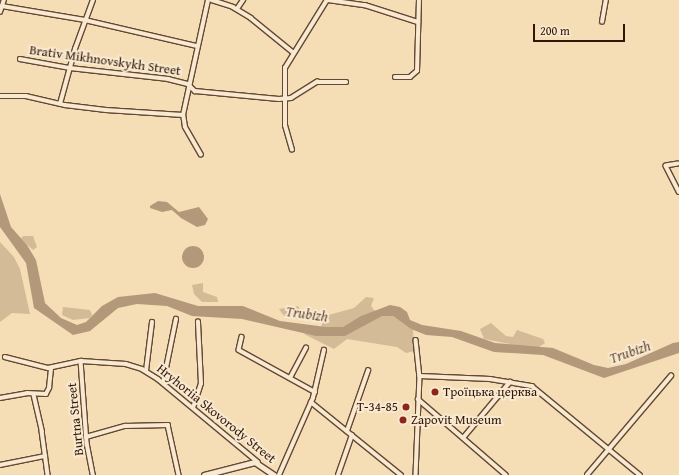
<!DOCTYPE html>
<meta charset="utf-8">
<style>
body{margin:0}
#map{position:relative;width:679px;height:475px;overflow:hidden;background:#f5ddb6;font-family:"Gentium Book Plus",serif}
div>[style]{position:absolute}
.green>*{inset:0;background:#d4bb98}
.water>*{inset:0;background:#b3997a}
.round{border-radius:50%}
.roads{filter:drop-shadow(1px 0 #634833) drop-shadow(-1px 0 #634833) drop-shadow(0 1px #634833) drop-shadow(0 -1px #634833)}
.street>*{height:3.5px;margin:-1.75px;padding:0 1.75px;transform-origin:1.75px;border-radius:1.75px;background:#f8e9d0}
.secondary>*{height:4.5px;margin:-2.25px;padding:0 2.25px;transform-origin:2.25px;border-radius:2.25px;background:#f8e9d0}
.dots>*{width:11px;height:11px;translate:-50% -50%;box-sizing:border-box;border:2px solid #f8e9d0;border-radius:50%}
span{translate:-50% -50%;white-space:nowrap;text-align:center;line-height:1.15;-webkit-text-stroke:4px #f8e9d0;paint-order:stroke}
.street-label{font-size:13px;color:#321607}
.poi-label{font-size:13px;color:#321607}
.left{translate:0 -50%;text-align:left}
.right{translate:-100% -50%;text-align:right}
.water-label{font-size:14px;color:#664a35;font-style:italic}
.scale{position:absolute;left:533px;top:24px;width:92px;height:18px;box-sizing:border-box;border:2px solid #321607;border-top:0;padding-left:5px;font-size:12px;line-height:14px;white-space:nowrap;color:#321607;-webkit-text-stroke:3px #f8e9d0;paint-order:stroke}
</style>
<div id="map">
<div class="green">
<i style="clip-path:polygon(23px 236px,33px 236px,37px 247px,33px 250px,21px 239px)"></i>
<i style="clip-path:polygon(0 242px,14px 257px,20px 269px,30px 314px,12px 313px,0 322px)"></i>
<i style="clip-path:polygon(203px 283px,203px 292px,217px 297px,218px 302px,202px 302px,194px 294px,192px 285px)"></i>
<i style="clip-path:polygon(366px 297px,374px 298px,371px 306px,375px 311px,382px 316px,393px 316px,413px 330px,414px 351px,406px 353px,397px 347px,347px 339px,334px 349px,304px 334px,321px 327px,325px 316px,354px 308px)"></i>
<i style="clip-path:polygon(298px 306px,303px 314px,293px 318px,284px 316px,279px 309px)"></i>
<i style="clip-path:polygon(63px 307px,90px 310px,92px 315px,90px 318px,73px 320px,62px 315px)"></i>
<i style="clip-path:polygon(491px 323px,506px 336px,513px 337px,517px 330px,543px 339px,545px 343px,539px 347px,525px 347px,484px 339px,480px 329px)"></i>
</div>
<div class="water">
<i style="clip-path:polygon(0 194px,11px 227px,27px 245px,36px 260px,45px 303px,61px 318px,77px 325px,86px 322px,102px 306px,118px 297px,155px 293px,198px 306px,243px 306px,280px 321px,326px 327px,343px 327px,361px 316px,390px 305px,400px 307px,407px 312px,410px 320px,422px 325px,461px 331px,495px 343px,553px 348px,594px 365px,608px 368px,626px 364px,673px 343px,679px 342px,679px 353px,604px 378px,543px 355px,494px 352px,452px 337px,426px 335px,411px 329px,393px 316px,382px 316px,345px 336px,316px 336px,242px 319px,192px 316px,167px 306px,137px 304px,118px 308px,90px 331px,73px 335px,34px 308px,26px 263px,0 227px)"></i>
<i style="clip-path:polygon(158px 201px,167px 202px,179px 212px,199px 207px,208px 219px,205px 225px,197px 227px,181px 218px,172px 210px,162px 212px,150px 208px,150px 206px)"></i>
<i class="round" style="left:182px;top:246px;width:22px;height:22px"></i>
</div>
<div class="roads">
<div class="street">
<i style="left:212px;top:0;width:22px;rotate:18deg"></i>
<i style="left:233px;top:7px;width:21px;rotate:31deg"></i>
<i style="left:251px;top:18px;width:55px;rotate:39.1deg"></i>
<i style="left:328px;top:0;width:37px;rotate:8deg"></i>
<i style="left:365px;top:5px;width:56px;rotate:17.8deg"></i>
<i style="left:2px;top:6px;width:84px;rotate:9.6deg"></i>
<i style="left:85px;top:20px;width:115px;rotate:13.1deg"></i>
<i style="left:237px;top:9px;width:11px;rotate:-56deg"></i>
<i style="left:0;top:12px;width:13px;rotate:-72deg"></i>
<i style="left:602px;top:22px;width:22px;rotate:-80deg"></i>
<i style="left:20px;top:59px;width:51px;rotate:10.2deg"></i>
<i style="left:70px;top:68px;width:99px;rotate:6.4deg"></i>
<i style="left:168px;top:79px;width:21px;rotate:14deg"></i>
<i style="left:188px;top:84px;width:10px;rotate:45deg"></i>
<i style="left:195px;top:91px;width:84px;rotate:5.4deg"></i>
<i style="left:279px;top:99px;width:12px;rotate:-5deg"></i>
<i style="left:291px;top:98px;width:31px;rotate:-32deg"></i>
<i style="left:317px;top:82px;width:29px"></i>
<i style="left:395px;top:77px;width:15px"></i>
<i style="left:410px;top:77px;width:9px;rotate:-41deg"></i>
<i style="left:417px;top:71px;width:71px;rotate:-88.4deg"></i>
<i style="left:0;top:96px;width:26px"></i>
<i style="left:26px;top:96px;width:40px;rotate:13deg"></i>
<i style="left:65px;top:105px;width:41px;rotate:7deg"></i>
<i style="left:106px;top:110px;width:77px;rotate:3.7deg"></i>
<i style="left:60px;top:104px;width:57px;rotate:-74.7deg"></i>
<i style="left:75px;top:49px;width:52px;rotate:-69.8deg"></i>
<i style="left:292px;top:150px;width:25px;rotate:-106deg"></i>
<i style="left:285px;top:126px;width:58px;rotate:-90deg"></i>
<i style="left:285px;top:68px;width:80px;rotate:-58.3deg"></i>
<i style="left:201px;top:155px;width:32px;rotate:-120deg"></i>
<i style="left:185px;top:127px;width:12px;rotate:-99deg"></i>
<i style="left:183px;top:115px;width:118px;rotate:-77.7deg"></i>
<i style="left:678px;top:164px;width:12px;rotate:171deg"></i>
<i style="left:666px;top:166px;width:29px;rotate:63deg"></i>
<i style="left:242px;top:337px;width:13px;rotate:103deg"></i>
<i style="left:239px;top:350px;width:87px;rotate:28.9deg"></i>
<i style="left:416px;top:340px;width:36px;rotate:84deg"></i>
<i style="left:420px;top:376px;width:99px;rotate:92.3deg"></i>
<i style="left:5px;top:357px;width:44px;rotate:14.3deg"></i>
<i style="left:48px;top:368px;width:34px;rotate:-12deg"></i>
<i style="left:81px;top:361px;width:45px;rotate:3.8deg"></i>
<i style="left:126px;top:364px;width:17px;rotate:17deg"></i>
<i style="left:142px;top:369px;width:19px;rotate:32deg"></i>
<i style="left:158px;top:379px;width:130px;rotate:39.7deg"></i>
<i style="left:81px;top:361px;width:82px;rotate:85.8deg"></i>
<i style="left:87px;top:443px;width:33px;rotate:79deg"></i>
<i style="left:146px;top:371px;width:49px;rotate:-83deg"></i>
<i style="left:420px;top:376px;width:70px;rotate:2.5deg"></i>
<i style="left:490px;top:379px;width:43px;rotate:9.5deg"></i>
<i style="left:532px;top:386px;width:140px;rotate:39.5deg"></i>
<i style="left:290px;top:378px;width:34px;rotate:-62deg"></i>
<i style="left:163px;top:383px;width:65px;rotate:-78.5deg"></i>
<i style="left:34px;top:395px;width:37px;rotate:77deg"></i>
<i style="left:42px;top:431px;width:44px;rotate:82.2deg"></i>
<i style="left:0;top:398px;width:27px;rotate:-10deg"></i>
<i style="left:27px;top:393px;width:19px;rotate:3deg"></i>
<i style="left:46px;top:394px;width:7px;rotate:-63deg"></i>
<i style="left:49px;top:388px;width:19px;rotate:-84deg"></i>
<i style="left:418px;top:399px;width:116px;rotate:40.8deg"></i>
<i style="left:311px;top:402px;width:116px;rotate:39deg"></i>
<i style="left:193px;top:408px;width:25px;rotate:-72deg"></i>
<i style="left:201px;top:384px;width:62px;rotate:-92.8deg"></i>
<i style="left:347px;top:431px;width:64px;rotate:-70.7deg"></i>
<i style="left:86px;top:437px;width:41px;rotate:-15.8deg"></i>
<i style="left:125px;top:426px;width:43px;rotate:-1.3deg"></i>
<i style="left:168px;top:425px;width:51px;rotate:77.6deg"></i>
<i style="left:463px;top:438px;width:73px;rotate:-50deg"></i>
<i style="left:0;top:465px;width:46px;rotate:-11.3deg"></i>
<i style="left:279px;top:475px;width:84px;rotate:-66.2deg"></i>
<i style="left:313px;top:398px;width:49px;rotate:-77.1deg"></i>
<i style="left:338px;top:475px;width:42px;rotate:-70.7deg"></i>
<i style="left:587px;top:475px;width:130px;rotate:-49.7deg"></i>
</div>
<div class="secondary">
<i style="left:204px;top:475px;width:53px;rotate:-14.3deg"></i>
<i style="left:255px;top:462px;width:23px;rotate:34deg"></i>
</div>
</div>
<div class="dots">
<i style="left:435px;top:392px;background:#8f2418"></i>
<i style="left:406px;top:407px;background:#8f2418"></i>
<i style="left:403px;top:420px;background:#8f2418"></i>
</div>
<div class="street-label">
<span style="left:105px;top:61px;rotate:8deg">Brativ Mikhnovskykh Street</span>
<span style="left:216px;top:414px;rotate:39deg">Hryhoriia Skovorody Street</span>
<span style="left:76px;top:419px;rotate:-96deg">Burtna Street</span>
</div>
<div class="poi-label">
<span class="left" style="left:443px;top:392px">Троїцька церква</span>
<span class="right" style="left:398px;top:407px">Т-34-85</span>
<span class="left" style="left:411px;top:420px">Zapovit Museum</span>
</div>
<div class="water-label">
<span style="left:307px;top:314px;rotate:8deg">Trubizh</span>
<span style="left:630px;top:352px;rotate:-19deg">Trubizh</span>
</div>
<div class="scale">200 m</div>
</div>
